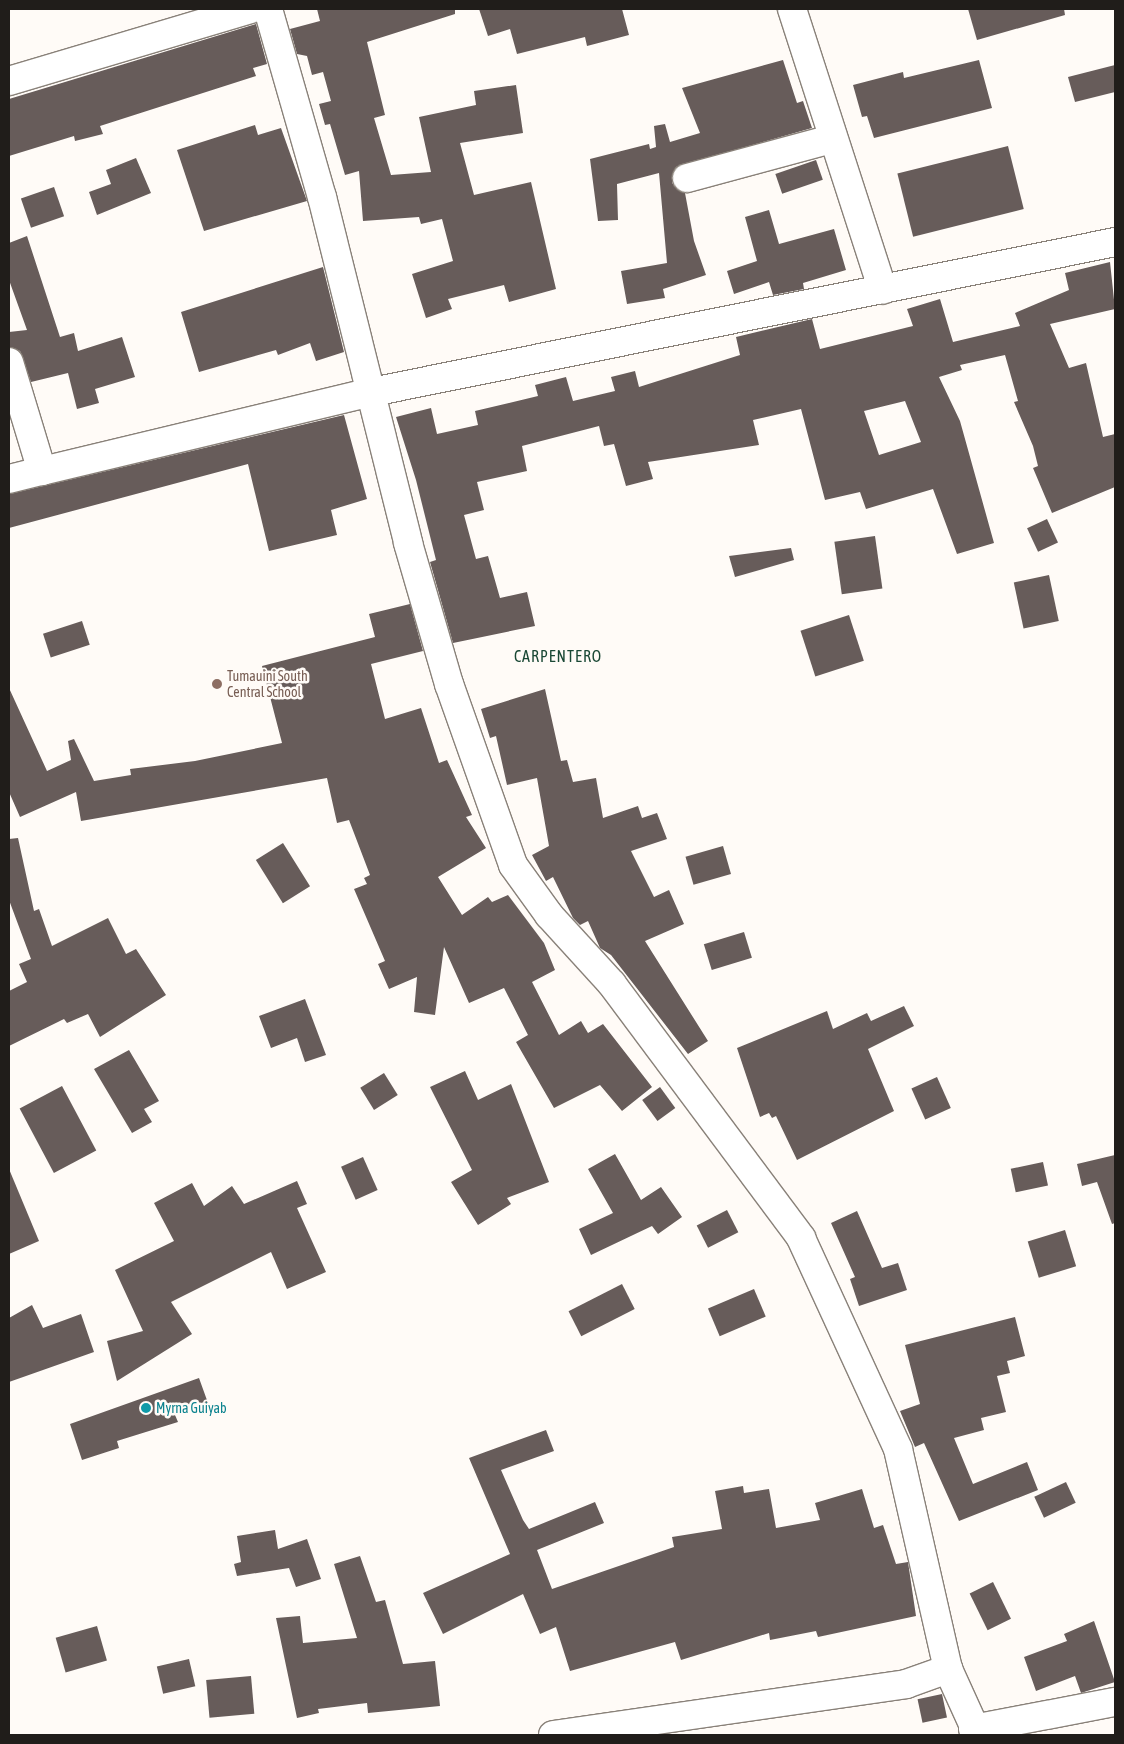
<!DOCTYPE html>
<style>
body{margin:0}
#map{position:relative;width:1124px;height:1744px;overflow:hidden;background:#fffbf7;font-family:"Asap Condensed",sans-serif}
div>[style]{position:absolute}
.building>*{inset:0;background:#675c5a;transform-origin:0 0}
.roads{filter:drop-shadow(1px 0 #898179) drop-shadow(-1px 0 #898179) drop-shadow(0 1px #898179) drop-shadow(0 -1px #898179)}
.minor>*{height:28px;margin:-14px;padding:0 14px;transform-origin:14px;border-radius:14px;background:#fff}
.dots>*{width:14px;height:14px;translate:-50% -50%;box-sizing:border-box;border:2px solid #fffbf7;border-radius:50%}
span{translate:-50% -50%;white-space:nowrap;text-align:center;line-height:1.15;-webkit-text-stroke:5px #fffbf7;paint-order:stroke}
.education-label{font-size:14px;color:#785e54}
.left{translate:0 -50%;text-align:left}
.culture-label{font-size:14px;color:#0d838f}
.quarter-label{font-size:16px;color:#1a4835;letter-spacing:1px}
.frame{position:absolute;inset:0;border:10px solid #201d1a;pointer-events:none}
</style>
<div id="map">
<div class="building">
<i style="clip-path:polygon(317px 9px,455px 9px,455px 14px,367px 42px,385px 115px,374px 118px,391px 175px,431px 172px,419px 117px,476px 105px,474px 91px,516px 85px,523px 133px,460px 143px,474px 195px,531px 182px,556px 289px,509px 302px,504px 285px,448px 299px,452px 309px,426px 318px,412px 274px,453px 261px,442px 219px,421px 224px,419px 217px,363px 221px,359px 171px,345px 175px,330px 124px,325px 125px,319px 104px,331px 101px,323px 72px,312px 75px,307px 56px,297px 54px,290px 29px,320px 21px)"></i>
<i style="clip-path:polygon(479px 9px,622px 9px,629px 35px,587px 46px,585px 37px,517px 54px,510px 29px,488px 36px)"></i>
<i style="clip-path:polygon(968px 9px,1064px 9px,1065px 15px,977px 40px)"></i>
<i style="clip-path:polygon(256px 24px,267px 64px,253px 68px,256px 76px,100px 126px,103px 134px,75px 141px,74px 136px,9px 156px,9px 99px)"></i>
<i style="clip-path:polygon(783px 60px,797px 103px,803px 101px,812px 128px,676px 167px,672px 183px,685px 193px,694px 241px,706px 275px,663px 289px,665px 298px,627px 304px,621px 271px,667px 263px,659px 173px,617px 184px,618px 220px,598px 221px,590px 159px,649px 144px,650px 149px,656px 147px,654px 126px,665px 124px,670px 142px,700px 133px,682px 88px)"></i>
<i style="clip-path:polygon(979px 60px,992px 108px,874px 138px,867px 116px,862px 117px,853px 85px,903px 72px,904px 78px)"></i>
<i style="clip-path:polygon(1115px 65px,1115px 92px,1075px 102px,1068px 77px)"></i>
<i style="clip-path:polygon(255px 125px,258px 135px,281px 128px,307px 201px,204px 231px,177px 150px)"></i>
<i style="left:1008px;top:146px;width:65px;height:114px;rotate:76deg"></i>
<i style="clip-path:polygon(136px 158px,151px 193px,97px 215px,89px 192px,111px 184px,106px 170px)"></i>
<i style="left:816px;top:160px;width:21px;height:43px;rotate:71deg"></i>
<i style="left:54px;top:187px;width:31px;height:35px;rotate:71deg"></i>
<i style="clip-path:polygon(769px 210px,779px 244px,834px 229px,846px 270px,803px 283px,804px 289px,773px 295px,769px 282px,734px 294px,727px 271px,757px 261px,745px 217px)"></i>
<i style="clip-path:polygon(27px 236px,60px 337px,74px 333px,78px 351px,122px 337px,135px 377px,95px 389px,99px 403px,77px 409px,68px 373px,31px 382px,20px 351px,9px 347px,9px 332px,27px 330px,9px 280px,9px 243px)"></i>
<i style="clip-path:polygon(evenodd,1110px 262px,1115px 309px,1050px 324px,1069px 368px,1086px 363px,1103px 437px,1115px 434px,1115px 487px,1052px 513px,1033px 468px,1038px 466px,1033px 446px,1014px 402px,1018px 401px,1005px 355px,960px 365px,962px 370px,939px 377px,960px 421px,994px 543px,957px 554px,933px 489px,866px 509px,860px 492px,825px 500px,801px 409px,753px 420px,759px 445px,648px 462px,653px 479px,626px 486px,614px 444px,604px 446px,599px 426px,522px 446px,527px 471px,477px 482px,484px 510px,464px 515px,476px 559px,488px 556px,500px 598px,527px 592px,535px 626px,453px 643px,430px 562px,436px 560px,416px 480px,396px 417px,431px 408px,437px 434px,478px 425px,475px 411px,538px 396px,535px 385px,566px 377px,573px 401px,615px 391px,611px 377px,635px 371px,639px 387px,740px 355px,736px 337px,812px 319px,820px 349px,913px 326px,907px 309px,940px 299px,953px 342px,1020px 326px,1015px 313px,1069px 290px,1065px 273px,1110px 262px,905px 401px,921px 442px,879px 455px,864px 411px,905px 401px)"></i>
<i style="clip-path:polygon(323px 267px,344px 352px,316px 361px,310px 343px,278px 355px,276px 350px,199px 372px,181px 312px)"></i>
<i style="clip-path:polygon(344px 415px,367px 499px,331px 510px,337px 535px,269px 551px,248px 464px,9px 528px,9px 494px)"></i>
<i style="left:1047px;top:519px;width:26px;height:22px;rotate:65deg"></i>
<i style="left:875px;top:536px;width:53px;height:41px;rotate:82deg"></i>
<i style="clip-path:polygon(791px 548px,794px 560px,735px 577px,729px 556px)"></i>
<i style="left:1049px;top:575px;width:47px;height:36px;rotate:78deg"></i>
<i style="clip-path:polygon(410px 604px,423px 651px,371px 664px,385px 719px,421px 708px,439px 763px,447px 760px,472px 815px,466px 817px,486px 848px,438px 877px,462px 915px,488px 897px,492px 902px,508px 895px,544px 943px,555px 970px,532px 982px,559px 1035px,581px 1021px,588px 1033px,603px 1024px,652px 1087px,622px 1111px,600px 1085px,554px 1108px,516px 1042px,528px 1035px,504px 988px,469px 1003px,444px 947px,435px 1015px,414px 1012px,417px 977px,389px 989px,378px 964px,385px 961px,354px 889px,367px 884px,364px 878px,370px 875px,349px 820px,337px 823px,327px 778px,81px 821px,76px 792px,20px 817px,9px 792px,9px 688px,47px 771px,71px 760px,68px 741px,74px 739px,94px 781px,131px 775px,130px 769px,195px 761px,282px 743px,262px 666px,375px 637px,369px 614px)"></i>
<i style="left:849px;top:615px;width:48px;height:51px;rotate:72deg"></i>
<i style="left:82px;top:621px;width:25px;height:41px;rotate:72deg"></i>
<i style="clip-path:polygon(545px 689px,561px 761px,567px 760px,573px 782px,596px 778px,603px 818px,638px 806px,642px 818px,657px 813px,667px 839px,631px 851px,654px 897px,669px 890px,684px 924px,645px 941px,708px 1041px,688px 1054px,611px 955px,600px 948px,588px 921px,580px 925px,573px 918px,553px 877px,546px 881px,532px 855px,549px 846px,537px 778px,507px 785px,496px 736px,490px 738px,481px 709px)"></i>
<i style="clip-path:polygon(18px 838px,34px 911px,39px 909px,52px 946px,108px 918px,126px 954px,136px 949px,166px 995px,100px 1037px,88px 1014px,67px 1023px,64px 1019px,9px 1046px,9px 991px,27px 982px,19px 964px,31px 959px,9px 900px,9px 839px)"></i>
<i style="left:283px;top:843px;width:51px;height:32px;rotate:58deg"></i>
<i style="left:723px;top:846px;width:29px;height:39px;rotate:74deg"></i>
<i style="left:744px;top:932px;width:27px;height:42px;rotate:73deg"></i>
<i style="clip-path:polygon(305px 999px,326px 1055px,305px 1062px,297px 1038px,271px 1048px,259px 1016px)"></i>
<i style="clip-path:polygon(904px 1006px,914px 1026px,868px 1049px,894px 1111px,797px 1160px,776px 1116px,772px 1118px,769px 1113px,760px 1117px,737px 1048px,827px 1011px,833px 1029px,867px 1013px,871px 1021px)"></i>
<i style="clip-path:polygon(129px 1050px,159px 1101px,144px 1109px,152px 1122px,132px 1133px,94px 1069px)"></i>
<i style="clip-path:polygon(465px 1071px,478px 1100px,511px 1084px,549px 1182px,507px 1198px,511px 1204px,478px 1225px,451px 1182px,472px 1170px,430px 1087px)"></i>
<i style="left:384px;top:1073px;width:26px;height:28px;rotate:58deg"></i>
<i style="left:937px;top:1077px;width:34px;height:28px;rotate:66deg"></i>
<i style="left:62px;top:1086px;width:73px;height:48px;rotate:62deg"></i>
<i style="left:660px;top:1087px;width:26px;height:22px;rotate:54deg"></i>
<i style="clip-path:polygon(615px 1154px,641px 1200px,661px 1187px,682px 1217px,658px 1234px,652px 1226px,591px 1255px,579px 1229px,613px 1213px,588px 1169px)"></i>
<i style="clip-path:polygon(1115px 1155px,1115px 1223px,1112px 1224px,1097px 1182px,1082px 1186px,1077px 1164px)"></i>
<i style="left:363px;top:1157px;width:36px;height:24px;rotate:66deg"></i>
<i style="left:1043px;top:1162px;width:24px;height:33px;rotate:78deg"></i>
<i style="clip-path:polygon(9px 1169px,39px 1241px,9px 1254px)"></i>
<i style="clip-path:polygon(297px 1181px,307px 1204px,297px 1208px,326px 1272px,287px 1289px,271px 1252px,171px 1302px,192px 1334px,117px 1381px,107px 1341px,143px 1331px,115px 1270px,174px 1241px,154px 1203px,192px 1183px,204px 1206px,232px 1186px,244px 1204px)"></i>
<i style="left:727px;top:1210px;width:25px;height:34px;rotate:63deg"></i>
<i style="clip-path:polygon(857px 1211px,882px 1268px,898px 1263px,907px 1290px,859px 1306px,850px 1279px,855px 1277px,831px 1223px)"></i>
<i style="left:1065px;top:1230px;width:38px;height:39px;rotate:73deg"></i>
<i style="left:622px;top:1284px;width:28px;height:60px;rotate:63deg"></i>
<i style="left:754px;top:1289px;width:30px;height:50px;rotate:67deg"></i>
<i style="clip-path:polygon(32px 1305px,43px 1328px,81px 1314px,94px 1352px,9px 1382px,9px 1318px)"></i>
<i style="clip-path:polygon(1015px 1317px,1025px 1356px,1007px 1361px,1010px 1373px,997px 1376px,1006px 1412px,981px 1418px,984px 1430px,954px 1438px,973px 1484px,1027px 1462px,1038px 1490px,959px 1521px,924px 1443px,915px 1447px,900px 1411px,920px 1404px,905px 1345px)"></i>
<i style="clip-path:polygon(199px 1378px,208px 1403px,175px 1415px,178px 1422px,117px 1441px,119px 1448px,82px 1460px,70px 1424px)"></i>
<i style="clip-path:polygon(546px 1430px,554px 1451px,501px 1470px,523px 1520px,529px 1529px,595px 1502px,604px 1523px,537px 1550px,552px 1589px,674px 1547px,672px 1537px,722px 1529px,715px 1491px,743px 1486px,744px 1493px,769px 1489px,776px 1528px,820px 1520px,815px 1503px,862px 1489px,874px 1528px,883px 1525px,896px 1564px,908px 1562px,916px 1616px,818px 1637px,816px 1631px,770px 1640px,769px 1633px,681px 1660px,675px 1642px,570px 1671px,556px 1627px,540px 1634px,523px 1594px,443px 1634px,423px 1593px,510px 1554px,469px 1458px)"></i>
<i style="left:1066px;top:1482px;width:23px;height:35px;rotate:65deg"></i>
<i style="clip-path:polygon(275px 1530px,278px 1549px,307px 1539px,321px 1579px,296px 1587px,289px 1568px,237px 1576px,234px 1564px,241px 1562px,237px 1536px)"></i>
<i style="clip-path:polygon(360px 1556px,376px 1602px,385px 1600px,403px 1664px,435px 1661px,440px 1706px,368px 1713px,367px 1703px,318px 1709px,319px 1713px,297px 1718px,276px 1618px,300px 1616px,303px 1643px,357px 1638px,334px 1564px)"></i>
<i style="left:993px;top:1582px;width:41px;height:26px;rotate:64deg"></i>
<i style="clip-path:polygon(1094px 1621px,1115px 1682px,1081px 1693px,1075px 1676px,1036px 1691px,1024px 1657px,1067px 1641px,1064px 1634px)"></i>
<i style="left:97px;top:1626px;width:36px;height:43px;rotate:74deg"></i>
<i style="left:189px;top:1659px;width:28px;height:33px;rotate:77deg"></i>
<i style="left:251px;top:1676px;width:38px;height:45px;rotate:85deg"></i>
<i style="left:942px;top:1694px;width:24px;height:25px;rotate:78deg"></i>
</div>
<div class="roads">
<div class="minor">
<i style="left:268px;top:9px;width:196px;rotate:74deg"></i>
<i style="left:322px;top:197px;width:357px;rotate:76deg"></i>
<i style="left:408px;top:543px;width:147px;rotate:73.8deg"></i>
<i style="left:449px;top:684px;width:192px;rotate:70.5deg"></i>
<i style="left:513px;top:865px;width:62px;rotate:54.2deg"></i>
<i style="left:549px;top:915px;width:93px;rotate:47.6deg"></i>
<i style="left:612px;top:984px;width:317px;rotate:53.3deg"></i>
<i style="left:801px;top:1238px;width:232px;rotate:65.3deg"></i>
<i style="left:898px;top:1449px;width:226px;rotate:77.2deg"></i>
<i style="left:948px;top:1669px;width:72px;rotate:65.6deg"></i>
<i style="left:792px;top:9px;width:295px;rotate:72.1deg"></i>
<i style="left:9px;top:81px;width:252px;rotate:-16.6deg"></i>
<i style="left:687px;top:178px;width:150px;rotate:-15.1deg"></i>
<i style="left:9px;top:362px;width:114px;rotate:73.2deg"></i>
<i style="left:42px;top:471px;width:334px;rotate:-13.5deg"></i>
<i style="left:367px;top:393px;width:763px;rotate:-11.41deg"></i>
<i style="left:9px;top:479px;width:34px;rotate:-14deg"></i>
<i style="left:973px;top:1729px;width:145px;rotate:-10.8deg"></i>
<i style="left:553px;top:1735px;width:357px;rotate:-8.2deg"></i>
<i style="left:906px;top:1684px;width:45px;rotate:-19.7deg"></i>
</div>
</div>
<div class="dots">
<i style="left:217px;top:684px;background:#8d6e63"></i>
<i style="left:146px;top:1408px;background:#0f9aa8"></i>
</div>
<div class="education-label">
<span class="left" style="left:227px;top:684px">Tumauini South<br>Central School</span>
</div>
<div class="culture-label">
<span class="left" style="left:156px;top:1408px">Myrna Guiyab</span>
</div>
<div class="quarter-label">
<span style="left:558px;top:656px">CARPENTERO</span>
</div>
<div class="frame"></div>
</div>
